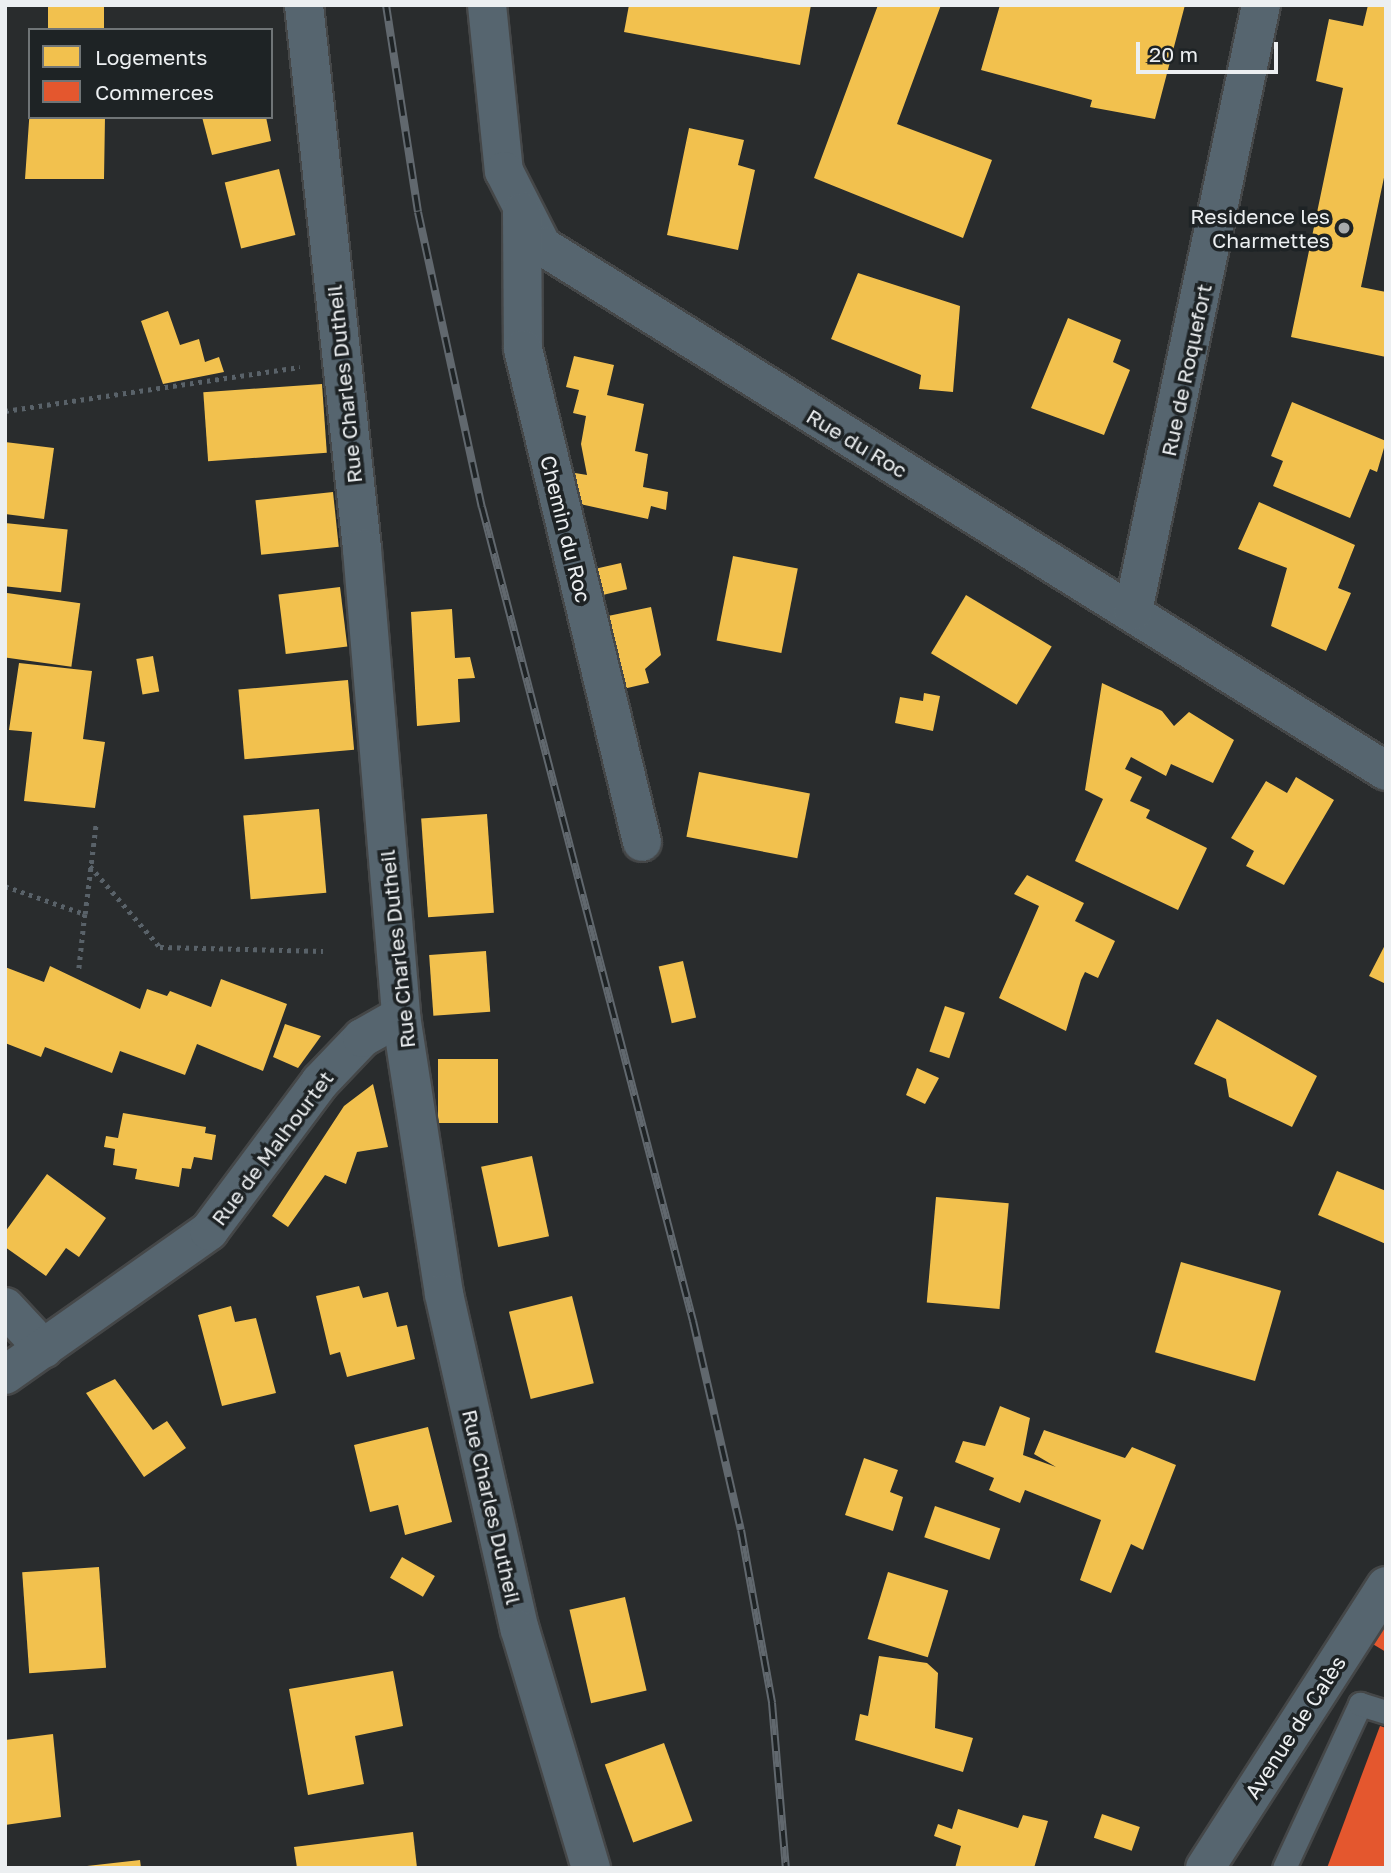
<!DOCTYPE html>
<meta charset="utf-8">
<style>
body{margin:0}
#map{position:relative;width:1391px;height:1873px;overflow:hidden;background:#292c2d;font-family:"Golos Text",sans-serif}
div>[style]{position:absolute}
.homes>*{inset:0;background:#f2c14e;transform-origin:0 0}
.shops>*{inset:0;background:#e4572e}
.path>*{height:4.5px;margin-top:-2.25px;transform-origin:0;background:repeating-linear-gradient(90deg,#596269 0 3.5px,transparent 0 8.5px)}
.roads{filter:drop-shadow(2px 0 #454748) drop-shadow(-2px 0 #454748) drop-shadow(0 2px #454748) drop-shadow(0 -2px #454748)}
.service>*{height:23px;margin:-11.5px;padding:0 11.5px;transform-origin:11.5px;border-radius:11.5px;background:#56656f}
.minor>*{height:38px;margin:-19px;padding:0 19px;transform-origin:19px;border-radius:19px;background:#56656f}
.tertiary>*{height:38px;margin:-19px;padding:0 19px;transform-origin:19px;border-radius:19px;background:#56656f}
.rail>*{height:8px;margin-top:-4px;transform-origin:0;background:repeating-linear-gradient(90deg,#1e2325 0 16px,#61686e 0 32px);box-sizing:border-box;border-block:2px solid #61686e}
.dots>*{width:19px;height:19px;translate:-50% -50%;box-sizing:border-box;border:4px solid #1e2325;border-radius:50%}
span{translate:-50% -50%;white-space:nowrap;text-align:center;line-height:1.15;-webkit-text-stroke:7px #1e2325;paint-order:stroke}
.poi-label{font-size:21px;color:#eceff1}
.right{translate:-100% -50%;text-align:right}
.street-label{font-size:21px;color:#eceff1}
.frame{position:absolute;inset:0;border:7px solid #eceff1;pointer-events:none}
.legend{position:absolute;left:28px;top:28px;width:245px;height:91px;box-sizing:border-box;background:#1e2325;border:2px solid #707577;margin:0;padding:9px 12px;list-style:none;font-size:21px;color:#eceff1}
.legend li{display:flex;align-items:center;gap:14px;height:35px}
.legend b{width:35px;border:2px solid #707577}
.scale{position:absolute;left:1136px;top:42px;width:142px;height:32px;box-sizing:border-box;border:4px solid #eceff1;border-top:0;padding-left:9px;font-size:21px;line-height:24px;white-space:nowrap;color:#eceff1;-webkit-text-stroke:5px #1e2325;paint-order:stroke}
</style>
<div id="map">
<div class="homes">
<i style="left:48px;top:5px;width:56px;height:25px"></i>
<i style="clip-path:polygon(629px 5px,811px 5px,800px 65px,624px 32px)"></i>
<i style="clip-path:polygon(878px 5px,941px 5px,897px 124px,992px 160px,963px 238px,814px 178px)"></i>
<i style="clip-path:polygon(1000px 5px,1185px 5px,1155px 119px,1090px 107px,1092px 100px,981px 70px)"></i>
<i style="clip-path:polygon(1368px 5px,1386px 5px,1386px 168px,1361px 287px,1386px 292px,1386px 357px,1291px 337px,1343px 88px,1316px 81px,1329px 19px,1363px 26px)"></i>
<i style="clip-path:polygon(30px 107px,30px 117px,105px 117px,104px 179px,25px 179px)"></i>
<i style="clip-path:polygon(202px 117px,266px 117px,271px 141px,212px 155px)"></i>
<i style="clip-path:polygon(689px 128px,744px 140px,738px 165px,755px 170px,738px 250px,667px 235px)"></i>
<i style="left:279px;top:169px;width:68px;height:56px;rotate:76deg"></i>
<i style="clip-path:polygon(858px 273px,960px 306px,953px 392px,919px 389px,921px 375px,831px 339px)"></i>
<i style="clip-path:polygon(168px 311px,180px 345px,199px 339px,205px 362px,219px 357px,224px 372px,163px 384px,141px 321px)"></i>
<i style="clip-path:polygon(1068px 318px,1121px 340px,1113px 362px,1130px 370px,1104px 435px,1031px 408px)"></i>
<i style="clip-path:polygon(574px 356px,614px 365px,607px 395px,644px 404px,635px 451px,648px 454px,643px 487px,668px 492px,666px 510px,651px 506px,648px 519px,580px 504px,575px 473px,587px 475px,581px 444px,586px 416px,573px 413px,579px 390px,566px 387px)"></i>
<i style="left:322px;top:384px;width:69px;height:119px;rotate:86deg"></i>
<i style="clip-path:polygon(1292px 402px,1386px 441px,1377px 472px,1370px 469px,1350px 518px,1273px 486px,1283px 461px,1271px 456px)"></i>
<i style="clip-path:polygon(5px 442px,54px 448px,44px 519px,5px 514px)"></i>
<i style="left:333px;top:492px;width:55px;height:78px;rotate:84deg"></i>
<i style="clip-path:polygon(1259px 502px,1355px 545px,1338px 588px,1351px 593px,1326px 651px,1271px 626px,1287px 568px,1238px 549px)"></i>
<i style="left:5px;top:523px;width:63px;height:63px;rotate:6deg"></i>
<i style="left:733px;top:556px;width:66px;height:86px;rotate:11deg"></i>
<i style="left:621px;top:563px;width:27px;height:25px;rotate:77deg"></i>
<i style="left:340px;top:587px;width:60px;height:62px;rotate:83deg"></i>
<i style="left:7px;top:593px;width:74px;height:64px;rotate:8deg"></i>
<i style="left:966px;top:595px;width:100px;height:68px;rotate:31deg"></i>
<i style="clip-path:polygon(651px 607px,661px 655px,645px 669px,649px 683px,623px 689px,608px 616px)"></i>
<i style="clip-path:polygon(452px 609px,455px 658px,470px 657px,475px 678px,458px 679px,460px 722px,417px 726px,411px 612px)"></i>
<i style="left:153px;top:656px;width:36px;height:17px;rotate:80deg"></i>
<i style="clip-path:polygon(19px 663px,92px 671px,83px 739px,105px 742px,95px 808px,24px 801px,32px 732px,9px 730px)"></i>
<i style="left:348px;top:680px;width:70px;height:110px;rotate:85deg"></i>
<i style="clip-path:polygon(1102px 683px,1162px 711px,1174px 726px,1189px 712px,1234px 740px,1213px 783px,1171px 764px,1166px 776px,1131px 757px,1125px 769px,1142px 777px,1130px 801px,1150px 810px,1146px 818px,1207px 848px,1178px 910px,1075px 861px,1103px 799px,1085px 790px)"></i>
<i style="clip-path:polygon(924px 693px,940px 696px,933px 731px,895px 723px,900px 697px,923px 701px)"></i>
<i style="left:699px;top:772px;width:113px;height:66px;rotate:11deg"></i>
<i style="clip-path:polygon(1296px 777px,1334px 800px,1284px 885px,1246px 866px,1254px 851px,1231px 838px,1266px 781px,1287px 793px)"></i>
<i style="left:319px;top:809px;width:84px;height:76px;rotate:85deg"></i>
<i style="left:487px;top:814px;width:99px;height:66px;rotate:86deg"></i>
<i style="clip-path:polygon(1027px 875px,1084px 903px,1075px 921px,1115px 941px,1098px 978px,1085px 972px,1081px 980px,1066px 1031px,999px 998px,1039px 906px,1014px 894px)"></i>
<i style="clip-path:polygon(1386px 943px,1386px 984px,1369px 976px)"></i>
<i style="left:486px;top:951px;width:61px;height:57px;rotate:86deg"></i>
<i style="left:683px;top:961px;width:58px;height:25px;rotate:77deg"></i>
<i style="clip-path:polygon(50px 966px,140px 1009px,147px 989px,167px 996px,170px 991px,211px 1007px,221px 979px,287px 1004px,263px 1071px,197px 1044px,185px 1075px,120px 1051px,112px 1073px,45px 1047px,41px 1057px,5px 1043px,5px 967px,44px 982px)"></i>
<i style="left:945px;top:1006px;width:21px;height:48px;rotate:19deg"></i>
<i style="clip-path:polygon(1217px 1019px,1317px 1076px,1292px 1127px,1229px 1097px,1226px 1079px,1194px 1064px)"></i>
<i style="clip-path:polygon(285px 1024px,321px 1036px,298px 1068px,273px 1057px)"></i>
<i style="left:438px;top:1059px;width:60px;height:64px"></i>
<i style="clip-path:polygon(917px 1068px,939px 1078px,925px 1104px,906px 1095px)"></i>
<i style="clip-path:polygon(373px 1084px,388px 1147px,357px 1152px,346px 1184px,325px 1175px,288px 1227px,272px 1216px,344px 1106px)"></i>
<i style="clip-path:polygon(123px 1113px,206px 1127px,205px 1133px,216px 1135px,212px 1160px,194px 1157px,191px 1169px,182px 1168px,179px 1187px,135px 1179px,137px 1169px,113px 1165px,115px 1149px,104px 1147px,106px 1136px,118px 1138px)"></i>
<i style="left:532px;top:1156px;width:82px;height:52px;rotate:78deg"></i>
<i style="clip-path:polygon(1337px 1171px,1386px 1191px,1386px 1244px,1318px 1215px)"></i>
<i style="clip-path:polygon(47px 1174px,106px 1218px,79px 1257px,66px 1248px,46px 1276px,5px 1247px,5px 1232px)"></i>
<i style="left:936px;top:1197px;width:73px;height:106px;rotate:5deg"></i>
<i style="left:1181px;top:1262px;width:104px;height:94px;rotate:16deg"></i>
<i style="clip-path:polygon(359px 1286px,363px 1298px,388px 1292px,397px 1327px,407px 1325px,415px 1359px,347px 1377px,340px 1352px,330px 1355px,316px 1296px)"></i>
<i style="left:572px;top:1296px;width:90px;height:65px;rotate:76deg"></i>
<i style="clip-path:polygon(231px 1306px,235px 1322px,256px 1318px,276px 1393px,222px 1406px,198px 1315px)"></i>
<i style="clip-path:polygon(115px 1379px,153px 1430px,167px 1421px,186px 1448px,144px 1477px,86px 1393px)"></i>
<i style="clip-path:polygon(1000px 1406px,1030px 1418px,1023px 1455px,1056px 1467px,1034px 1454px,1044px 1430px,1125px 1458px,1132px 1447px,1176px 1465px,1143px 1550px,1131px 1544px,1111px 1593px,1080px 1580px,1101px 1520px,1025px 1490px,1020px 1503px,989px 1490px,994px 1478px,955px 1462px,963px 1441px,985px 1446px)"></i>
<i style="clip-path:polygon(428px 1427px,452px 1522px,405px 1535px,398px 1505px,370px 1512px,354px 1445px)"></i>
<i style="clip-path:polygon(864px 1458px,898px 1470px,890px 1492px,903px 1497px,893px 1531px,845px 1515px)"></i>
<i style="left:935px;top:1506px;width:69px;height:33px;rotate:19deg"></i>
<i style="left:402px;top:1557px;width:38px;height:24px;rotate:30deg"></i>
<i style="left:99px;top:1567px;width:101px;height:77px;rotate:86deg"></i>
<i style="left:888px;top:1572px;width:63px;height:70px;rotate:17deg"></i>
<i style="left:625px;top:1597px;width:96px;height:57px;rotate:77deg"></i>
<i style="clip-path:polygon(879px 1656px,927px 1663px,938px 1673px,935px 1728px,973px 1738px,963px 1772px,855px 1740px,860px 1714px,868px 1716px)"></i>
<i style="clip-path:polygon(393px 1671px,403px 1726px,355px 1736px,364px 1784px,308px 1795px,289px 1689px)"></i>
<i style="clip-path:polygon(53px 1734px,61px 1817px,5px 1825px,5px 1740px)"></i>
<i style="left:664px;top:1743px;width:83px;height:63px;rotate:70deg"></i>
<i style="clip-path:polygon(958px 1809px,1018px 1828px,1023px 1815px,1048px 1821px,1034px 1868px,955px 1868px,961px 1846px,934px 1836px,938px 1824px,952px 1829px)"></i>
<i style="left:1102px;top:1814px;width:40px;height:25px;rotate:19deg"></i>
<i style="clip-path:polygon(413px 1832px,417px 1868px,297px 1868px,294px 1847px)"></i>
<i style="clip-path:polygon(140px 1860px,141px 1868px,87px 1868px,87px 1866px)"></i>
</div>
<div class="shops">
<i style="clip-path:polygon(1386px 1620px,1386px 1652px,1371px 1643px)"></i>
<i style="clip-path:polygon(1380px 1726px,1386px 1728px,1386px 1868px,1327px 1868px)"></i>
</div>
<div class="path">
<i style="left:5px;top:411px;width:298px;rotate:-8.5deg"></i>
<i style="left:90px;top:866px;width:107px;rotate:49.2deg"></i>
<i style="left:160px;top:947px;width:163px;rotate:1.4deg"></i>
<i style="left:5px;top:886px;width:85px;rotate:19.3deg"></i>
<i style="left:85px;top:914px;width:55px;rotate:96.2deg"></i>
<i style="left:85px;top:914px;width:92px;rotate:-83.1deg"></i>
</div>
<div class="roads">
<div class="service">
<i style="left:1284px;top:1868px;width:181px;rotate:-65.1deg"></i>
<i style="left:1360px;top:1704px;width:27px;rotate:17deg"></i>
</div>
<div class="minor">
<i style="left:304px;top:5px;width:547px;rotate:83.91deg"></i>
<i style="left:362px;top:549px;width:469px;rotate:85.2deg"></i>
<i style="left:401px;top:1016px;width:281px;rotate:81.2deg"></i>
<i style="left:444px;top:1294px;width:344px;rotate:77.3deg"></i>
<i style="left:520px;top:1630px;width:248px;rotate:73.4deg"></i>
<i style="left:487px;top:5px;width:167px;rotate:84.2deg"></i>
<i style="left:504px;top:171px;width:84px;rotate:63.1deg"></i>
<i style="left:542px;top:246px;width:994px;rotate:31.88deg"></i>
<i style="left:522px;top:212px;width:137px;rotate:89.6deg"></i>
<i style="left:523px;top:349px;width:507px;rotate:76.43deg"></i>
<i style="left:1133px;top:611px;width:619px;rotate:-78.07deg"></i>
<i style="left:5px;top:1307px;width:57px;rotate:47.1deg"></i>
<i style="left:5px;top:1375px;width:250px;rotate:-35.2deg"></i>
<i style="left:209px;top:1231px;width:186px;rotate:-53.3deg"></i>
<i style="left:320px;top:1082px;width:61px;rotate:-46.3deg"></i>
<i style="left:362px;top:1038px;width:45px;rotate:-29.4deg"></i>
</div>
<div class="tertiary">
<i style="left:1205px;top:1868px;width:335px;rotate:-57.3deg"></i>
</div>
</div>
<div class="rail">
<i style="left:386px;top:5px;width:209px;rotate:81.2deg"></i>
<i style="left:418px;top:212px;width:302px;rotate:77.8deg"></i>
<i style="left:482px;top:507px;width:841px;rotate:75.47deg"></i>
<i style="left:693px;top:1321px;width:214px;rotate:77.1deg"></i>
<i style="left:741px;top:1530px;width:176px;rotate:79.8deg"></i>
<i style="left:772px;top:1703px;width:166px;rotate:85.2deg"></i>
</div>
<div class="dots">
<i style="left:1344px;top:228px;background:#a8abac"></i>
</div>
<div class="poi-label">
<span class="right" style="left:1330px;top:228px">Residence les<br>Charmettes</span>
</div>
<div class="street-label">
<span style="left:1186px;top:370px;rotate:-78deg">Rue de Roquefort</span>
<span style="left:344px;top:384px;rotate:-96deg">Rue Charles Dutheil</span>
<span style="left:857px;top:443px;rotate:31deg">Rue du Roc</span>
<span style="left:566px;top:529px;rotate:76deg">Chemin du Roc</span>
<span style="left:397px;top:949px;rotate:-96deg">Rue Charles Dutheil</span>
<span style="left:272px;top:1148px;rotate:-53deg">Rue de Malhourtet</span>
<span style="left:492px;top:1507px;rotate:77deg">Rue Charles Dutheil</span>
<span style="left:1295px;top:1727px;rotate:-57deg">Avenue de Calès</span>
</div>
<div class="frame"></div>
<ul class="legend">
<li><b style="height:19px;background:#f2c14e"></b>Logements</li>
<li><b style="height:19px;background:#e4572e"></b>Commerces</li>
</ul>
<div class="scale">20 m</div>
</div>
